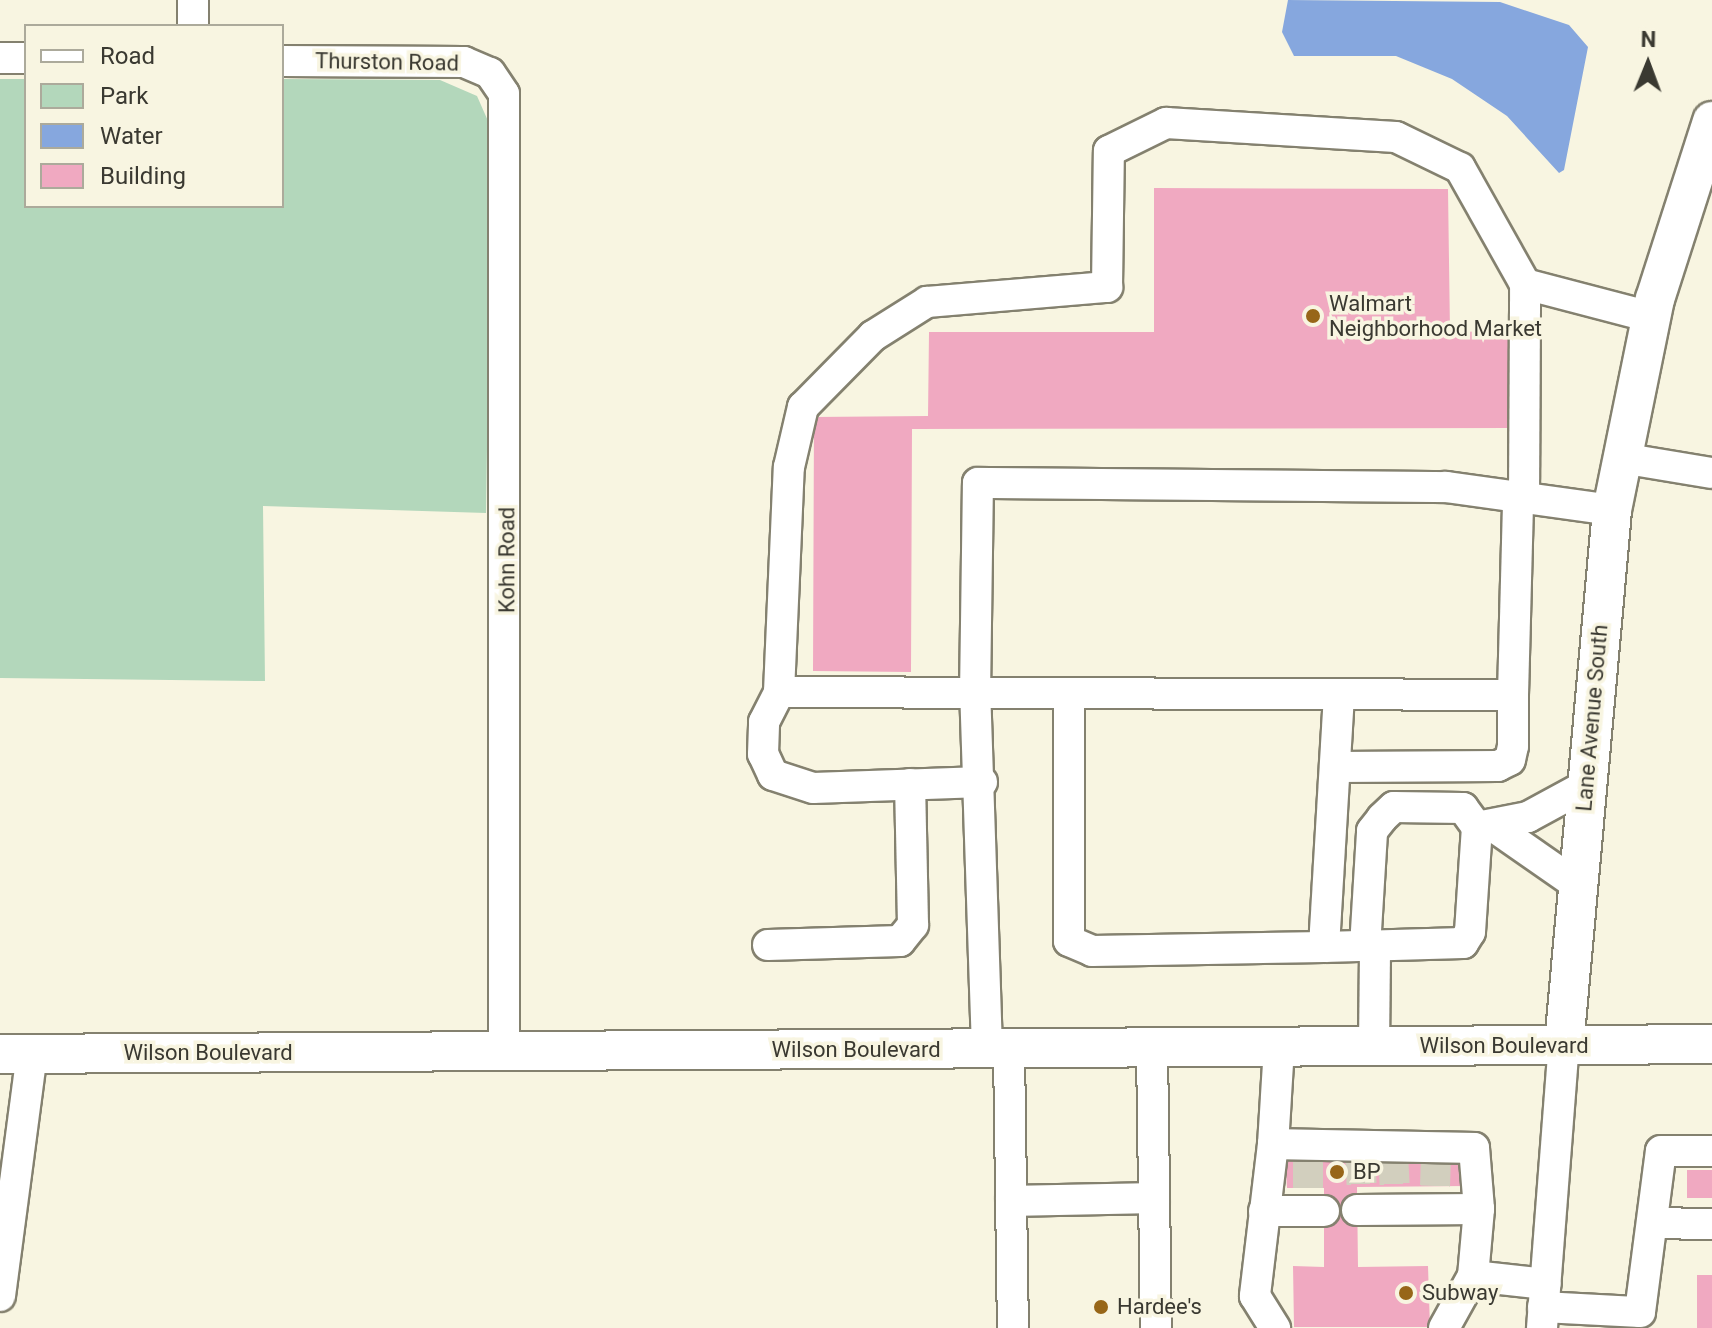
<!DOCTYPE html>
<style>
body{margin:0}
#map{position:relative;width:1712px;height:1328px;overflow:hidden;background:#f8f5e1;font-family:Roboto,sans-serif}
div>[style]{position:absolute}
.green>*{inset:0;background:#b3d7bb}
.water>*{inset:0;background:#86a7de}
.building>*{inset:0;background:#f0a9c1;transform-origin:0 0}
.minor-tunnel>*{height:30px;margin-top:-15px;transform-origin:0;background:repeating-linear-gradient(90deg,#d2cfbe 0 30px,transparent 0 45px)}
.roads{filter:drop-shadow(2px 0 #84816f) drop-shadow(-2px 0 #84816f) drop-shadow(0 2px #84816f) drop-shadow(0 -2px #84816f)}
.minor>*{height:30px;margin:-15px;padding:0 15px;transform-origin:15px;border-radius:15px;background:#fff}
.major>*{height:38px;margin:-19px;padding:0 19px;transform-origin:19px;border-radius:19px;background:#fff}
.dots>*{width:22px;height:22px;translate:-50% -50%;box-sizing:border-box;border:4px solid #f8f5e1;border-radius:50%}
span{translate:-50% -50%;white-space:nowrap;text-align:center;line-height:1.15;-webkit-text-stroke:7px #f8f5e1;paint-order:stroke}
.street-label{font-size:22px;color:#3a3931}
.poi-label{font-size:22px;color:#3a3931}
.left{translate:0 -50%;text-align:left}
.legend{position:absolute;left:24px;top:24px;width:260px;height:184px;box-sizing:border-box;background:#f8f5e1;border:2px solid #acaa9b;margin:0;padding:10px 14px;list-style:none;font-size:24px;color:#3a3931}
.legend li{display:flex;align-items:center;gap:16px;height:40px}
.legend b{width:40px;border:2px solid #acaa9b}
.north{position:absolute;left:1608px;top:24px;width:80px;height:80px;-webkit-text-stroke:6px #f8f5e1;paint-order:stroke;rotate:1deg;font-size:22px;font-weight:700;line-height:32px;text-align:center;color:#3a3931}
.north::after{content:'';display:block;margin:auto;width:28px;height:36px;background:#3a3931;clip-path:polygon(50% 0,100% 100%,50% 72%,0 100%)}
</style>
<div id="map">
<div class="green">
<i style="clip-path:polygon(0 79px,26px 79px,26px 206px,282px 206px,282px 79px,440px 80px,477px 96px,492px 130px,486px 513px,263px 506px,265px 681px,0 678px)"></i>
</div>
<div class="water">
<i style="clip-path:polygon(1288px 0,1500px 2px,1569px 25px,1588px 47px,1564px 170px,1559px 173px,1507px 116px,1452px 79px,1396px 56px,1294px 56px,1282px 32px)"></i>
</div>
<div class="building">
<i style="clip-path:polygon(1154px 188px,1448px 189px,1450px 332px,1510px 331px,1509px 428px,912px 429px,911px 672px,813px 671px,814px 417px,928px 416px,929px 332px,1154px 332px)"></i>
<i style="clip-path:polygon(1466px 1154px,1467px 1186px,1357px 1187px,1358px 1267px,1428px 1266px,1430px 1327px,1294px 1327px,1293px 1266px,1324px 1267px,1324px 1188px,1287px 1188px,1285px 1155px)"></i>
<i style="left:1687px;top:1170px;width:25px;height:28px"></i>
<i style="left:1697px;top:1275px;width:15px;height:53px"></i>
</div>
<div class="minor-tunnel">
<i style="left:1360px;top:1154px;width:33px;rotate:87deg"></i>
<i style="left:1393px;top:1154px;width:33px;rotate:87deg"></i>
<i style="left:1435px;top:1186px;width:32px;rotate:-88deg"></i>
<i style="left:1308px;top:1188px;width:34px;rotate:-90deg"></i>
</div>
<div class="roads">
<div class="minor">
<i style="left:193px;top:0;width:26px;rotate:90deg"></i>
<i style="left:0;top:58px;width:26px"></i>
<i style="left:282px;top:61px;width:182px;rotate:0.3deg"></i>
<i style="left:464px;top:62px;width:28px;rotate:23deg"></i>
<i style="left:490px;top:73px;width:25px;rotate:56deg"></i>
<i style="left:504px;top:94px;width:958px;rotate:90deg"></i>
<i style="left:1621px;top:458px;width:92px;rotate:9.4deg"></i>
<i style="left:1524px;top:499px;width:215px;rotate:-89.7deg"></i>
<i style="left:779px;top:692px;width:734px;rotate:0.23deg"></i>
<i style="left:1513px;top:695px;width:197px;rotate:-88.5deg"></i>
<i style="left:1069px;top:695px;width:246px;rotate:90deg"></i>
<i style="left:1069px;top:941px;width:25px;rotate:23deg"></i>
<i style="left:1092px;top:951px;width:232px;rotate:-1deg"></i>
<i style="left:1324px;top:947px;width:252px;rotate:-86.6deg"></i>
<i style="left:1337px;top:767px;width:161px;rotate:-0.4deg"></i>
<i style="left:1498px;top:766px;width:13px;rotate:-27deg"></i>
<i style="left:1510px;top:760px;width:14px;rotate:-78deg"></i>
<i style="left:1513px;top:746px;width:51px;rotate:-90deg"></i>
<i style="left:982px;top:782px;width:169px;rotate:178deg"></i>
<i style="left:813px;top:788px;width:42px;rotate:-162deg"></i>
<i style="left:773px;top:775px;width:23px;rotate:-115deg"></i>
<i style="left:763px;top:754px;width:32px;rotate:-88deg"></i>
<i style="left:764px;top:722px;width:34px;rotate:-63deg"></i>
<i style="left:779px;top:692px;width:225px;rotate:-87.5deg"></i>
<i style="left:789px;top:467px;width:62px;rotate:-76.9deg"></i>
<i style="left:803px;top:407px;width:100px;rotate:-45.4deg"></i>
<i style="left:873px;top:336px;width:64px;rotate:-32.2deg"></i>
<i style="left:927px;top:302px;width:181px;rotate:-4.8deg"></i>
<i style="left:1107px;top:287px;width:136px;rotate:-89.2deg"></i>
<i style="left:1109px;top:151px;width:64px;rotate:-26.2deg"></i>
<i style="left:1166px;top:123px;width:230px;rotate:3.5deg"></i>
<i style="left:1396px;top:137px;width:71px;rotate:25.8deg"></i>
<i style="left:1460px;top:168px;width:133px;rotate:60.7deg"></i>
<i style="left:1525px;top:284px;width:130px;rotate:14.7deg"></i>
<i style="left:1497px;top:829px;width:96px;rotate:34.8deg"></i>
<i style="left:768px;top:945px;width:132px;rotate:-1.7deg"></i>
<i style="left:900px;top:941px;width:21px;rotate:-51deg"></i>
<i style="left:913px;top:925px;width:141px;rotate:-91.2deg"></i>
<i style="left:1324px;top:947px;width:139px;rotate:-1.6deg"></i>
<i style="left:1463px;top:943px;width:13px;rotate:-58deg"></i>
<i style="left:1470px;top:932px;width:105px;rotate:-86.2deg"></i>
<i style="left:1477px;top:827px;width:52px;rotate:-11.1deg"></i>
<i style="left:1528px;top:817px;width:65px;rotate:-28.5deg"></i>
<i style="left:1365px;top:947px;width:116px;rotate:-86.5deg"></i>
<i style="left:1372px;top:831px;width:16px;rotate:-52deg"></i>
<i style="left:1382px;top:818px;width:16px;rotate:-43deg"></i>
<i style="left:1394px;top:807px;width:69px;rotate:0.8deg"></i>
<i style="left:1463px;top:808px;width:24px;rotate:54deg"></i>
<i style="left:1279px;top:1047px;width:97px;rotate:93.5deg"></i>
<i style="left:1273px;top:1144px;width:201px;rotate:1.1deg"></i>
<i style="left:1474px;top:1148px;width:61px;rotate:85.3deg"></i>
<i style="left:1479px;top:1209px;width:67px;rotate:95.1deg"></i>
<i style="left:1473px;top:1276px;width:73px;rotate:6.3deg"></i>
<i style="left:1374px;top:1047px;width:100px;rotate:-89.4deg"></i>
<i style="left:1152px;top:1048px;width:280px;rotate:89.2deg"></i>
<i style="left:987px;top:1049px;width:354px;rotate:-91.9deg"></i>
<i style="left:975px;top:695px;width:212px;rotate:-89.2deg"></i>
<i style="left:978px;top:483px;width:468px;rotate:0.5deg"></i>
<i style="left:1446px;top:487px;width:168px;rotate:7.9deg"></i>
<i style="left:1009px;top:1049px;width:279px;rotate:89.2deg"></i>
<i style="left:1273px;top:1144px;width:153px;rotate:96.8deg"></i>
<i style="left:1255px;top:1296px;width:38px;rotate:58deg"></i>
<i style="left:1011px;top:1201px;width:143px;rotate:-1.2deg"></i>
<i style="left:1357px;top:1210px;width:122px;rotate:-0.5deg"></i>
<i style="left:1264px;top:1211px;width:60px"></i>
<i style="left:1652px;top:1223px;width:60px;rotate:1deg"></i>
<i style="left:0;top:1296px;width:244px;rotate:-82.5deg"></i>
<i style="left:1543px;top:1307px;width:97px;rotate:3deg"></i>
<i style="left:1640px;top:1312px;width:162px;rotate:-82.6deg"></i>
<i style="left:1661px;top:1151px;width:51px"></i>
<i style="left:1444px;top:1328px;width:60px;rotate:-60.9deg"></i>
<i style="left:1542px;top:1328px;width:284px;rotate:-85.6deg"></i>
</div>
<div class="major">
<i style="left:1564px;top:1045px;width:537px;rotate:-84.87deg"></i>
<i style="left:1612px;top:510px;width:215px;rotate:-78.5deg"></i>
<i style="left:1655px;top:299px;width:187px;rotate:-72.2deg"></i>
<i style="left:0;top:1054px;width:1712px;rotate:-0.33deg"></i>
</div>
</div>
<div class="dots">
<i style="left:1313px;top:316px;background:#976618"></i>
<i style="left:1337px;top:1172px;background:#976618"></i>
<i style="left:1406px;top:1293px;background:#976618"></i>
<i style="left:1101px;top:1307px;background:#976618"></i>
</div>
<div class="street-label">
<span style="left:387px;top:62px;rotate:1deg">Thurston Road</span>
<span style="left:507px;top:560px;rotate:-90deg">Kohn Road</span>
<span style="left:1592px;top:718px;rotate:-85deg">Lane Avenue South</span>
<span style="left:1504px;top:1046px">Wilson Boulevard</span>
<span style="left:856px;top:1050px">Wilson Boulevard</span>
<span style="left:208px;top:1053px">Wilson Boulevard</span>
</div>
<div class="poi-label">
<span class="left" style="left:1329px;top:316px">Walmart<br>Neighborhood Market</span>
<span class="left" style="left:1353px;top:1172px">BP</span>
<span class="left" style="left:1422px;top:1293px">Subway</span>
<span class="left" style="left:1117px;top:1307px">Hardee's</span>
</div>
<ul class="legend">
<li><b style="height:10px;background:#fff"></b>Road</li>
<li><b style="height:22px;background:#b3d7bb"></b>Park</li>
<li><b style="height:22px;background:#86a7de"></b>Water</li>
<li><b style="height:22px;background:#f0a9c1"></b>Building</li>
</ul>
<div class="north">N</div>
</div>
